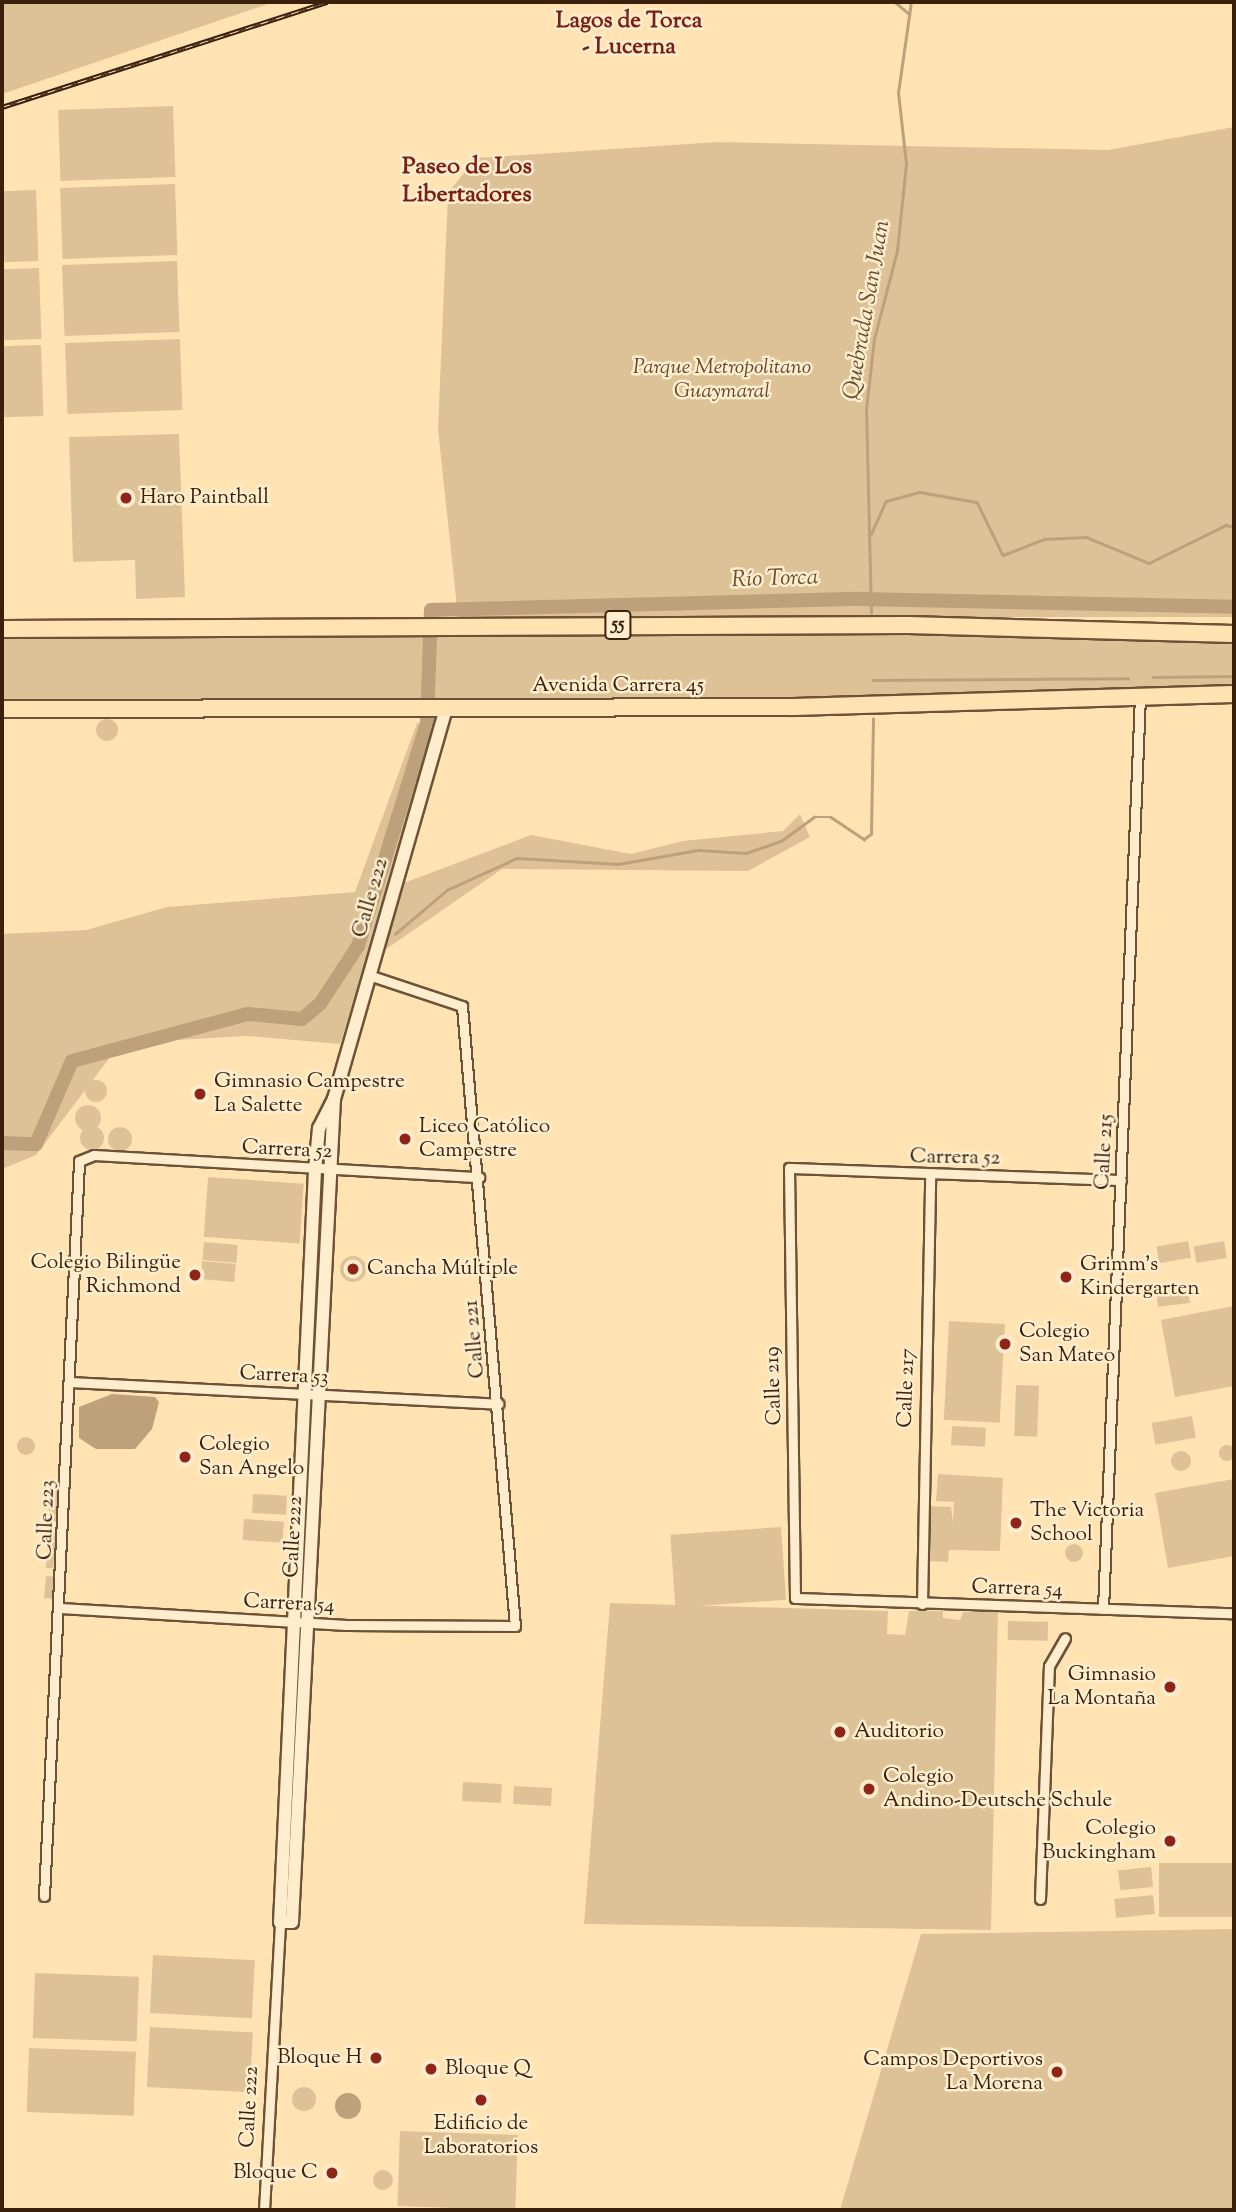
<!DOCTYPE html>
<meta charset="utf-8">
<style>
body{margin:0}
#map{position:relative;width:1236px;height:2212px;overflow:hidden;background:#ffe3b3;font-family:"Sorts Mill Goudy",serif}
div>[style]{position:absolute}
.green>*{inset:0;background:#dec297;transform-origin:0 0}
.round{border-radius:50%}
.water>*{inset:0;background:#bca17a}
.stream>*{height:2.5px;margin:-1.25px;padding:0 1.25px;transform-origin:1.25px;border-radius:1.25px;background:#bca17a}
.river>*{height:14px;margin:-7px;padding:0 7px;transform-origin:7px;border-radius:7px;background:#bca17a}
.roads{filter:drop-shadow(2px 0 #6c5236) drop-shadow(-2px 0 #6c5236) drop-shadow(0 2px #6c5236) drop-shadow(0 -2px #6c5236)}
.street>*{height:9px;margin:-4.5px;padding:0 4.5px;transform-origin:4.5px;border-radius:4.5px;background:#ffedce}
.secondary>*{height:12px;margin:-6px;padding:0 6px;transform-origin:6px;border-radius:6px;background:#ffedce}
.highway>*{height:16px;margin:-8px;padding:0 8px;transform-origin:8px;border-radius:8px;background:#ffe3b3}
.rail>*{height:5px;margin-top:-2.5px;transform-origin:0;background:repeating-linear-gradient(90deg,#ffedce 0 8px,#3b210c 0 16px);box-sizing:border-box;border-block:2px solid #3b210c}
.dots>*{width:19px;height:19px;translate:-50% -50%;box-sizing:border-box;border:4px solid #ffedce;border-radius:50%}
span{translate:-50% -50%;white-space:nowrap;text-align:center;line-height:1.15;-webkit-text-stroke:5px #ffedce;paint-order:stroke}
.shield-label span{padding:2px 5px;background:#ffedce;border:2px solid;border-radius:5px;-webkit-text-stroke-width:0}
.shield-label{font-size:19px;color:#3b210c;font-weight:700}
.park-label{font-size:21px;color:#64492f;font-style:italic}
.poi-label{font-size:21px;color:#3b210c}
.left{translate:0 -50%;text-align:left}
.right{translate:-100% -50%;text-align:right}
.street-label{font-size:21px;color:#3b210c}
.neighbourhood-label{font-size:23px;color:#7a1f14;font-weight:700}
.water-label{font-size:23px;color:#684e32;font-style:italic}
.quarter-label{font-size:24px;color:#7a1f14;font-weight:700}
.frame{position:absolute;inset:0;border:4px solid #3b210c;pointer-events:none}
</style>
<div id="map">
<div class="green">
<i style="clip-path:polygon(2px 2px,274px 2px,2px 94px)"></i>
<i style="left:173px;top:106px;width:71px;height:115px;rotate:88deg"></i>
<i style="clip-path:polygon(1234px 127px,1234px 617px,458px 617px,438px 429px,448px 193px,476px 158px,718px 142px,1108px 150px)"></i>
<i style="left:175px;top:184px;width:71px;height:115px;rotate:88deg"></i>
<i style="left:36px;top:190px;width:71px;height:34px;rotate:88deg"></i>
<i style="left:177px;top:261px;width:71px;height:115px;rotate:88deg"></i>
<i style="left:39px;top:268px;width:71px;height:37px;rotate:88deg"></i>
<i style="left:180px;top:339px;width:71px;height:115px;rotate:88deg"></i>
<i style="left:41px;top:345px;width:71px;height:39px;rotate:88deg"></i>
<i style="clip-path:polygon(179px 434px,185px 597px,136px 599px,135px 560px,73px 562px,69px 437px)"></i>
<i style="clip-path:polygon(2px 634px,996px 635px,1234px 641px,1234px 686px,783px 701px,2px 702px)"></i>
<i class="round" style="left:96px;top:719px;width:22px;height:22px"></i>
<i style="clip-path:polygon(417px 723px,434px 726px,388px 889px,531px 835px,631px 854px,683px 841px,783px 831px,800px 814px,810px 837px,748px 871px,502px 869px,366px 963px,340px 1044px,247px 1036px,158px 1041px,111px 1056px,36px 1155px,2px 1169px,2px 934px,86px 930px,167px 907px,355px 892px)"></i>
<i class="round" style="left:85px;top:1080px;width:22px;height:22px"></i>
<i class="round" style="left:75px;top:1105px;width:26px;height:26px"></i>
<i class="round" style="left:80px;top:1126px;width:24px;height:24px"></i>
<i class="round" style="left:108px;top:1127px;width:24px;height:24px"></i>
<i style="left:208px;top:1177px;width:96px;height:60px;rotate:4deg"></i>
<i style="left:1188px;top:1241px;width:17px;height:32px;rotate:80deg"></i>
<i style="left:1224px;top:1241px;width:17px;height:31px;rotate:80deg"></i>
<i style="left:204px;top:1242px;width:34px;height:18px;rotate:5deg"></i>
<i class="round" style="left:340px;top:1256px;width:26px;height:26px"></i>
<i style="left:202px;top:1261px;width:34px;height:18px;rotate:5deg"></i>
<i style="left:1188px;top:1287px;width:16px;height:32px;rotate:83deg"></i>
<i style="clip-path:polygon(1234px 1306px,1234px 1386px,1175px 1397px,1161px 1320px)"></i>
<i style="left:949px;top:1321px;width:56px;height:99px;rotate:3deg"></i>
<i style="left:1016px;top:1385px;width:23px;height:51px;rotate:2deg"></i>
<i style="left:1192px;top:1416px;width:22px;height:41px;rotate:80deg"></i>
<i style="left:952px;top:1426px;width:34px;height:19px;rotate:3deg"></i>
<i class="round" style="left:17px;top:1437px;width:18px;height:18px"></i>
<i class="round" style="left:1219px;top:1445px;width:16px;height:16px"></i>
<i class="round" style="left:1171px;top:1451px;width:20px;height:20px"></i>
<i style="clip-path:polygon(938px 1474px,1003px 1478px,1000px 1551px,949px 1550px,948px 1562px,927px 1561px,928px 1506px,951px 1507px,953px 1523px,954px 1502px,936px 1501px)"></i>
<i style="clip-path:polygon(1234px 1479px,1234px 1556px,1168px 1568px,1155px 1493px)"></i>
<i style="clip-path:polygon(50px 1491px,59px 1491px,58px 1520px,48px 1524px)"></i>
<i style="left:253px;top:1494px;width:34px;height:19px;rotate:3deg"></i>
<i style="left:244px;top:1519px;width:40px;height:21px;rotate:4deg"></i>
<i style="left:781px;top:1527px;width:73px;height:111px;rotate:86deg"></i>
<i style="clip-path:polygon(48px 1532px,57px 1534px,53px 1568px,46px 1568px)"></i>
<i class="round" style="left:1065px;top:1544px;width:18px;height:18px"></i>
<i style="left:46px;top:1576px;width:11px;height:22px;rotate:5deg"></i>
<i style="clip-path:polygon(610px 1603px,888px 1611px,887px 1634px,905px 1635px,909px 1611px,943px 1611px,943px 1618px,960px 1620px,963px 1612px,998px 1612px,991px 1930px,584px 1924px)"></i>
<i style="left:1008px;top:1621px;width:40px;height:19px;rotate:1deg"></i>
<i style="left:463px;top:1782px;width:39px;height:19px;rotate:3deg"></i>
<i style="left:514px;top:1786px;width:38px;height:18px;rotate:3deg"></i>
<i style="left:1159px;top:1863px;width:75px;height:54px"></i>
<i style="left:1151px;top:1867px;width:20px;height:33px;rotate:84deg"></i>
<i style="left:1153px;top:1895px;width:19px;height:39px;rotate:84deg"></i>
<i style="clip-path:polygon(1234px 1929px,1234px 2210px,840px 2210px,921px 1934px)"></i>
<i style="left:153px;top:1955px;width:102px;height:58px;rotate:3deg"></i>
<i style="left:35px;top:1973px;width:104px;height:65px;rotate:2deg"></i>
<i style="left:150px;top:2027px;width:103px;height:60px;rotate:3deg"></i>
<i style="left:29px;top:2048px;width:107px;height:64px;rotate:2deg"></i>
<i class="round" style="left:292px;top:2087px;width:24px;height:24px"></i>
<i style="left:400px;top:2131px;width:118px;height:75px;rotate:2deg"></i>
<i class="round" style="left:373px;top:2170px;width:20px;height:20px"></i>
</div>
<div class="water">
<i style="clip-path:polygon(112px 1394px,155px 1397px,159px 1402px,152px 1429px,135px 1449px,96px 1449px,79px 1438px,79px 1407px)"></i>
<i class="round" style="left:335px;top:2093px;width:26px;height:26px"></i>
</div>
<div class="stream">
<i style="left:895px;top:2px;width:17px;rotate:40deg"></i>
<i style="left:871px;top:534px;width:36px;rotate:-66deg"></i>
<i style="left:886px;top:501px;width:35px;rotate:-15deg"></i>
<i style="left:920px;top:492px;width:58px;rotate:10deg"></i>
<i style="left:977px;top:502px;width:59px;rotate:63.9deg"></i>
<i style="left:1003px;top:555px;width:44px;rotate:-21.3deg"></i>
<i style="left:1044px;top:539px;width:42px;rotate:-2.7deg"></i>
<i style="left:1086px;top:537px;width:68px;rotate:22.4deg"></i>
<i style="left:1149px;top:563px;width:86px;rotate:-26.3deg"></i>
<i style="left:1226px;top:525px;width:8px;rotate:14deg"></i>
<i style="left:871px;top:613px;width:203px;rotate:-91.4deg"></i>
<i style="left:866px;top:410px;width:71px;rotate:-83.6deg"></i>
<i style="left:874px;top:339px;width:91px;rotate:-75.4deg"></i>
<i style="left:897px;top:251px;width:87px;rotate:-84.1deg"></i>
<i style="left:906px;top:164px;width:71px;rotate:-96.4deg"></i>
<i style="left:898px;top:93px;width:92px;rotate:-81.9deg"></i>
<i style="left:1153px;top:677px;width:81px;rotate:-0.7deg"></i>
<i style="left:873px;top:680px;width:255px;rotate:-0.4deg"></i>
<i style="left:395px;top:934px;width:68px;rotate:-40.2deg"></i>
<i style="left:447px;top:890px;width:77px;rotate:-24.6deg"></i>
<i style="left:517px;top:858px;width:101px;rotate:3.4deg"></i>
<i style="left:618px;top:864px;width:81px;rotate:-9.9deg"></i>
<i style="left:698px;top:850px;width:48px;rotate:3.6deg"></i>
<i style="left:746px;top:853px;width:37px;rotate:-19deg"></i>
<i style="left:781px;top:841px;width:41px;rotate:-36deg"></i>
<i style="left:814px;top:817px;width:17px"></i>
<i style="left:831px;top:817px;width:40px;rotate:34deg"></i>
<i style="left:864px;top:839px;width:9px;rotate:-36deg"></i>
<i style="left:871px;top:834px;width:115px;rotate:-89deg"></i>
</div>
<div class="river">
<i style="left:2px;top:1143px;width:34px;rotate:2deg"></i>
<i style="left:36px;top:1144px;width:90px;rotate:-66.6deg"></i>
<i style="left:72px;top:1061px;width:182px;rotate:-15deg"></i>
<i style="left:248px;top:1014px;width:54px;rotate:5.3deg"></i>
<i style="left:302px;top:1019px;width:23px;rotate:-40deg"></i>
<i style="left:320px;top:1004px;width:69px;rotate:-56.8deg"></i>
<i style="left:358px;top:946px;width:233px;rotate:-72.8deg"></i>
<i style="left:427px;top:723px;width:113px;rotate:-88deg"></i>
<i style="left:431px;top:610px;width:429px;rotate:-1.5deg"></i>
<i style="left:860px;top:599px;width:374px;rotate:1.2deg"></i>
</div>
<div class="roads">
<div class="street">
<i style="left:1121px;top:1180px;width:332px;rotate:-177.9deg"></i>
<i style="left:789px;top:1168px;width:430px;rotate:89.2deg"></i>
<i style="left:795px;top:1598px;width:439px;rotate:2deg"></i>
<i style="left:69px;top:1382px;width:430px;rotate:2.9deg"></i>
<i style="left:922px;top:1604px;width:430px;rotate:-88.9deg"></i>
<i style="left:60px;top:1608px;width:287px;rotate:3.4deg"></i>
<i style="left:346px;top:1625px;width:169px;rotate:0.3deg"></i>
<i style="left:515px;top:1626px;width:622px;rotate:-94.89deg"></i>
<i style="left:462px;top:1006px;width:98px;rotate:-161.6deg"></i>
<i style="left:1103px;top:1609px;width:913px;rotate:-87.68deg"></i>
<i style="left:44px;top:1896px;width:736px;rotate:-87.27deg"></i>
<i style="left:79px;top:1161px;width:16px;rotate:-22deg"></i>
<i style="left:94px;top:1155px;width:386px;rotate:3.3deg"></i>
<i style="left:1040px;top:1899px;width:233px;rotate:-87.8deg"></i>
<i style="left:1049px;top:1666px;width:32px;rotate:-60deg"></i>
<i style="left:264px;top:2210px;width:288px;rotate:-86.8deg"></i>
</div>
<div class="secondary">
<i style="left:334px;top:1099px;width:33px;rotate:117deg"></i>
<i style="left:319px;top:1128px;width:42px;rotate:95.4deg"></i>
<i style="left:315px;top:1170px;width:753px;rotate:92.66deg"></i>
<i style="left:280px;top:1922px;width:12px"></i>
<i style="left:292px;top:1922px;width:824px;rotate:-87.08deg"></i>
<i style="left:334px;top:1099px;width:407px;rotate:-74deg"></i>
</div>
<div class="highway">
<i style="left:2px;top:629px;width:906px;rotate:-0.25deg"></i>
<i style="left:908px;top:625px;width:326px;rotate:1.6deg"></i>
<i style="left:2px;top:709px;width:791px;rotate:-0.14deg"></i>
<i style="left:793px;top:707px;width:441px;rotate:-1.7deg"></i>
</div>
</div>
<div class="rail">
<i style="left:2px;top:107px;width:342px;rotate:-17.9deg"></i>
</div>
<div class="dots">
<i style="left:126px;top:498px;background:#8f2418"></i>
<i style="left:200px;top:1094px;background:#8f2418"></i>
<i style="left:405px;top:1139px;background:#8f2418"></i>
<i style="left:353px;top:1269px;background:#8f2418"></i>
<i style="left:195px;top:1275px;background:#8f2418"></i>
<i style="left:1066px;top:1277px;background:#8f2418"></i>
<i style="left:1005px;top:1344px;background:#8f2418"></i>
<i style="left:185px;top:1457px;background:#8f2418"></i>
<i style="left:1016px;top:1523px;background:#8f2418"></i>
<i style="left:1170px;top:1687px;background:#8f2418"></i>
<i style="left:840px;top:1732px;background:#8f2418"></i>
<i style="left:869px;top:1789px;background:#8f2418"></i>
<i style="left:1170px;top:1841px;background:#8f2418"></i>
<i style="left:376px;top:2058px;background:#8f2418"></i>
<i style="left:431px;top:2069px;background:#8f2418"></i>
<i style="left:1057px;top:2072px;background:#8f2418"></i>
<i style="left:481px;top:2100px;background:#8f2418"></i>
<i style="left:332px;top:2173px;background:#8f2418"></i>
</div>
<div class="shield-label">
<span style="left:618px;top:625px">55</span>
</div>
<div class="park-label">
<span style="left:722px;top:380px">Parque Metropolitano<br>Guaymaral</span>
</div>
<div class="poi-label">
<span class="left" style="left:140px;top:498px">Haro Paintball</span>
<span class="left" style="left:214px;top:1094px">Gimnasio Campestre<br>La Salette</span>
<span class="left" style="left:419px;top:1139px">Liceo Católico<br>Campestre</span>
<span class="right" style="left:181px;top:1275px">Colegio Bilingüe<br>Richmond</span>
<span class="left" style="left:1080px;top:1277px">Grimm's<br>Kindergarten</span>
<span class="left" style="left:367px;top:1269px">Cancha Múltiple</span>
<span class="left" style="left:1019px;top:1344px">Colegio<br>San Mateo</span>
<span class="left" style="left:199px;top:1457px">Colegio<br>San Angelo</span>
<span class="left" style="left:1030px;top:1523px">The Victoria<br>School</span>
<span class="right" style="left:1156px;top:1687px">Gimnasio<br>La Montaña</span>
<span class="left" style="left:854px;top:1732px">Auditorio</span>
<span class="left" style="left:883px;top:1789px">Colegio<br>Andino-Deutsche Schule</span>
<span class="right" style="left:1156px;top:1841px">Colegio<br>Buckingham</span>
<span class="right" style="left:362px;top:2058px">Bloque H</span>
<span class="right" style="left:1043px;top:2072px">Campos Deportivos<br>La Morena</span>
<span class="left" style="left:445px;top:2069px">Bloque Q</span>
<span style="left:481px;top:2136px">Edificio de<br>Laboratorios</span>
<span class="right" style="left:318px;top:2173px">Bloque C</span>
</div>
<div class="street-label">
<span style="left:618px;top:686px">Avenida Carrera 45</span>
<span style="left:371px;top:898px;rotate:-74deg">Calle 222</span>
<span style="left:287px;top:1150px;rotate:3deg">Carrera 52</span>
<span style="left:1105px;top:1152px;rotate:-87deg">Calle 215</span>
<span style="left:955px;top:1158px;rotate:1deg">Carrera 52</span>
<span style="left:475px;top:1339px;rotate:-95deg">Calle 221</span>
<span style="left:284px;top:1376px;rotate:3deg">Carrera 53</span>
<span style="left:774px;top:1386px;rotate:-92deg">Calle 219</span>
<span style="left:907px;top:1388px;rotate:-88deg">Calle 217</span>
<span style="left:47px;top:1520px;rotate:-88deg">Calle 223</span>
<span style="left:294px;top:1537px;rotate:-87deg">Calle 222</span>
<span style="left:1017px;top:1589px;rotate:2deg">Carrera 54</span>
<span style="left:289px;top:1604px;rotate:3deg">Carrera 54</span>
<span style="left:250px;top:2107px;rotate:-87deg">Calle 222</span>
</div>
<div class="neighbourhood-label">
<span style="left:629px;top:35px">Lagos de Torca<br>- Lucerna</span>
</div>
<div class="water-label">
<span style="left:868px;top:310px;rotate:-80deg">Quebrada San Juan</span>
<span style="left:775px;top:580px;rotate:-2deg">Río Torca</span>
</div>
<div class="quarter-label">
<span style="left:467px;top:182px">Paseo de Los<br>Libertadores</span>
</div>
<div class="frame"></div>
</div>
